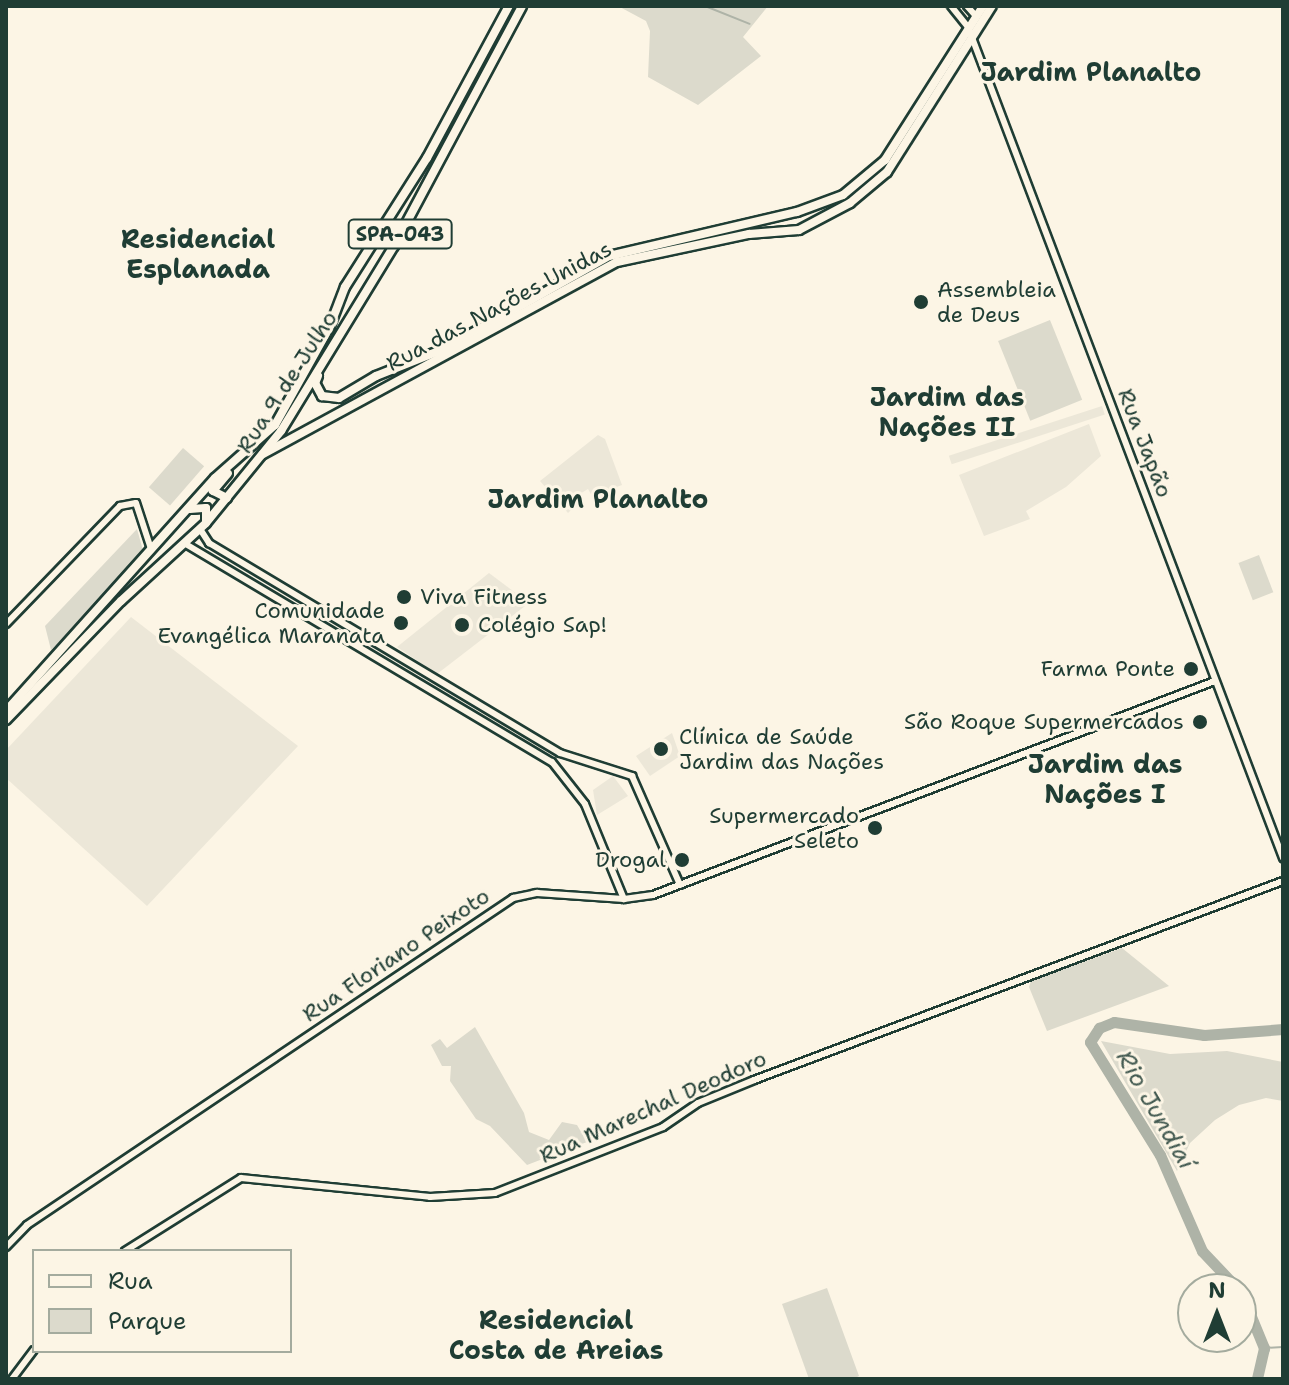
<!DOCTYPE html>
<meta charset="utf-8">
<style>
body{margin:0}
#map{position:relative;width:1289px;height:1385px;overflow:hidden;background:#fcf5e5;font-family:"Shantell Sans",sans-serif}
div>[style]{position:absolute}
.built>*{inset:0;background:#ece7d8;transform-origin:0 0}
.green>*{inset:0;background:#dcdacc;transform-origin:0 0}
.stream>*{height:2px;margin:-1px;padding:0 1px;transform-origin:1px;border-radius:1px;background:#aeb3a7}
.river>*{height:11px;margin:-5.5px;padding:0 5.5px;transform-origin:5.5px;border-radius:5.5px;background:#aeb3a7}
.roads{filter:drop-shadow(2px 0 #1f3d34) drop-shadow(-2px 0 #1f3d34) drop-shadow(0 2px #1f3d34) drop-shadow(0 -2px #1f3d34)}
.minor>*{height:6px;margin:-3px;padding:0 3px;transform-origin:3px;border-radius:3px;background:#fcf5e5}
.major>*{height:8px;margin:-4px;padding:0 4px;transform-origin:4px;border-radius:4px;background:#fcf5e5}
.dots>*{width:22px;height:22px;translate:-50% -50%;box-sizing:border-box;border:4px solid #fcf5e5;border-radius:50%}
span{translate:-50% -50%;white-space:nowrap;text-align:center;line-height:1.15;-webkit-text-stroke:6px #fcf5e5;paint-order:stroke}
.shield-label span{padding:2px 6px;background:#fcf5e5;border:2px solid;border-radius:6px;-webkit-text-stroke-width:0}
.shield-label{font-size:20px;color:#1f3d34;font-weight:700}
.poi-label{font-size:22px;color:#1f3d34}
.left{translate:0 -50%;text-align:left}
.right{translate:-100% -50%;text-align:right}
.street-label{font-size:22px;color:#1f3d34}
.water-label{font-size:24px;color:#435a51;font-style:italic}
.quarter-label{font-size:26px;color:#1f3d34;font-weight:700}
.frame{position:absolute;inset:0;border:8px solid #1f3d34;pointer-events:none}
.legend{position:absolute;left:32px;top:1249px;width:260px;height:104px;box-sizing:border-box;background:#fcf5e5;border:2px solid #a4ab9e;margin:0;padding:10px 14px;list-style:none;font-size:24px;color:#1f3d34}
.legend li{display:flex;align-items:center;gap:16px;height:40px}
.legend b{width:40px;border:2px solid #a4ab9e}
.north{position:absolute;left:1177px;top:1273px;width:80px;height:80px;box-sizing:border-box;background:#fcf5e5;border:2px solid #a4ab9e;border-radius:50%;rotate:0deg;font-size:22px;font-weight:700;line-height:32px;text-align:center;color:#1f3d34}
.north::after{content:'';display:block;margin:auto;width:28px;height:36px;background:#1f3d34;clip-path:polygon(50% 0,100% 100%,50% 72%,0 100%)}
</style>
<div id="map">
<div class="built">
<i style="left:1102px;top:406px;width:9px;height:161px;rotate:72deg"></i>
<i style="clip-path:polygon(1089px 424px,1101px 456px,1066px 487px,1026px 511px,1030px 519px,984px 536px,959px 475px)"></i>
<i style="clip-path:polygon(598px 435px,605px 439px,622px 485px,592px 496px,588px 489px,568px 501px,573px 508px,568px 513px,540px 481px)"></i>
<i style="clip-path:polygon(489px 573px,529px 603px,437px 674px,397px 647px)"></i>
<i style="clip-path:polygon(131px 617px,298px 746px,147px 906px,6px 778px,6px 750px)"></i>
<i style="clip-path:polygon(672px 733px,680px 756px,650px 776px,636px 756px)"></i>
<i style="clip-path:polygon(613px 776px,628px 796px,597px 815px,593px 790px)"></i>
</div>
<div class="green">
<i style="clip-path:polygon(618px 6px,768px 6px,743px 37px,761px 56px,698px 105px,648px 77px,650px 31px,646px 21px)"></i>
<i style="left:1050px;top:320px;width:86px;height:56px;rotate:68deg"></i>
<i style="left:183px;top:448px;width:28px;height:52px;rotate:41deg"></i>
<i style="clip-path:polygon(137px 529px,144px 554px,51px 650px,45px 626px)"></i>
<i style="left:1259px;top:555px;width:40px;height:22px;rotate:69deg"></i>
<i style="clip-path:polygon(1122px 948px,1169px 986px,1047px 1031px,1029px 987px,1031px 981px)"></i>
<i style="clip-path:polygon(475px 1027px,524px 1113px,529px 1132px,549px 1140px,562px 1122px,577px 1125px,587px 1142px,527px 1165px,490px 1126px,476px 1119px,450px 1081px,451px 1066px,442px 1066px,431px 1045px,440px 1039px,447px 1048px)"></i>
<i style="clip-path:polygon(1101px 1041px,1170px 1054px,1227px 1051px,1283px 1062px,1283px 1101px,1266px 1098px,1239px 1105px,1215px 1120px,1190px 1143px,1177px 1171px)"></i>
<i style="clip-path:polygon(827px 1288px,859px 1376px,853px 1379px,809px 1379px,782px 1304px)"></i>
</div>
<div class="stream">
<i style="left:705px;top:6px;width:48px;rotate:21.8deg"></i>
<i style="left:1264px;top:1348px;width:19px;rotate:-3deg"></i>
</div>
<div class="river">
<i style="left:1238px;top:1289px;width:52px;rotate:-133.5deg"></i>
<i style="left:1202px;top:1251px;width:105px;rotate:-113.6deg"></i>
<i style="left:1160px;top:1155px;width:133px;rotate:-121.8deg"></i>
<i style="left:1090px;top:1042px;width:17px;rotate:-57deg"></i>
<i style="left:1099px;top:1028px;width:16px;rotate:-22deg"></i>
<i style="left:1114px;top:1022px;width:91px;rotate:8.2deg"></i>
<i style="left:1204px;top:1035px;width:79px;rotate:-4.3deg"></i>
<i style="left:1241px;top:1292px;width:61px;rotate:67.7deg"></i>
<i style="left:1264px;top:1348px;width:32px;rotate:103deg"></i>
</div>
<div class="roads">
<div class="minor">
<i style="left:951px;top:6px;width:27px;rotate:51deg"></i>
<i style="left:968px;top:27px;width:889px;rotate:69.24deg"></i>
<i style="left:967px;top:6px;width:13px;rotate:48deg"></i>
<i style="left:200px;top:529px;width:17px;rotate:57deg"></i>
<i style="left:209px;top:543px;width:409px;rotate:30.9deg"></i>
<i style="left:560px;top:753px;width:76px;rotate:17.7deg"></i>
<i style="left:632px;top:776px;width:119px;rotate:66.2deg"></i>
<i style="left:184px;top:543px;width:428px;rotate:30.8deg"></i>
<i style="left:552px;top:762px;width:53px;rotate:51.8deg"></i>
<i style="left:585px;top:804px;width:103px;rotate:67.7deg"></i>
<i style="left:6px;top:624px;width:164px;rotate:-46deg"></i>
<i style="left:120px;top:506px;width:16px;rotate:-11deg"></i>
<i style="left:136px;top:503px;width:48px;rotate:71.9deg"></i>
<i style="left:6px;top:1247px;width:30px;rotate:-46deg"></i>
<i style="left:27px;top:1225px;width:586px;rotate:-33.93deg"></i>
<i style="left:513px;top:898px;width:25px;rotate:-12deg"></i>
<i style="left:537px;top:893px;width:87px;rotate:3.9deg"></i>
<i style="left:624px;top:899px;width:29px;rotate:-8deg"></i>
<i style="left:653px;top:895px;width:601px;rotate:-20.85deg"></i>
<i style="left:125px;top:1251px;width:137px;rotate:-32.2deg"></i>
<i style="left:241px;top:1178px;width:190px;rotate:5.7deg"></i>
<i style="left:430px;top:1197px;width:65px;rotate:-3.5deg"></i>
<i style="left:495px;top:1193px;width:180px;rotate:-21.4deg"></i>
<i style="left:663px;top:1127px;width:42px;rotate:-34.4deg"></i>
<i style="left:698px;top:1103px;width:61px;rotate:-22.3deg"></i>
<i style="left:754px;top:1080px;width:565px;rotate:-20.62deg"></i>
<i style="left:12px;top:1379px;width:36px;rotate:-53deg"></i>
</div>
<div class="major">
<i style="left:318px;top:376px;width:8px;rotate:113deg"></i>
<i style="left:315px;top:383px;width:15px;rotate:62deg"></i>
<i style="left:322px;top:396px;width:17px;rotate:7deg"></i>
<i style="left:339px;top:398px;width:43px;rotate:-30.7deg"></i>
<i style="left:376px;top:376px;width:73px;rotate:-21.7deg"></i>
<i style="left:444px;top:349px;width:189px;rotate:-29.4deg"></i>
<i style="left:609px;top:256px;width:193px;rotate:-13.2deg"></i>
<i style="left:797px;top:212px;width:49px;rotate:-20.3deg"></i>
<i style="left:843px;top:195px;width:55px;rotate:-39.8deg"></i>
<i style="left:885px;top:160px;width:183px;rotate:-57.5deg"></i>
<i style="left:263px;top:454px;width:403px;rotate:-28.5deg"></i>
<i style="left:617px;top:262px;width:135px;rotate:-12deg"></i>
<i style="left:749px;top:234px;width:50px;rotate:-4.6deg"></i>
<i style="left:799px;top:230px;width:58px;rotate:-27.9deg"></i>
<i style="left:850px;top:203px;width:48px;rotate:-40deg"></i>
<i style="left:887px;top:172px;width:196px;rotate:-57.7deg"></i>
<i style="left:227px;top:498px;width:16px;rotate:-153deg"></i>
<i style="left:213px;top:491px;width:23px;rotate:-50deg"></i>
<i style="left:190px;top:509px;width:16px;rotate:-4deg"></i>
<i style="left:206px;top:508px;width:14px;rotate:90deg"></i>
<i style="left:6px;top:711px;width:313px;rotate:-48.1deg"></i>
<i style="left:215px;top:478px;width:80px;rotate:-41.5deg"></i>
<i style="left:275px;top:425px;width:113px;rotate:-60.9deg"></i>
<i style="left:330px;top:326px;width:42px;rotate:-69deg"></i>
<i style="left:345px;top:287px;width:153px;rotate:-57.6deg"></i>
<i style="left:427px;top:158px;width:173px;rotate:-61.7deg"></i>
<i style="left:6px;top:720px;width:165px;rotate:-46deg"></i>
<i style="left:121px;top:601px;width:115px;rotate:-42.5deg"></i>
<i style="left:206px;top:523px;width:119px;rotate:-50.8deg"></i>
<i style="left:281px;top:431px;width:217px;rotate:-58.6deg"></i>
<i style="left:394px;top:246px;width:272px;rotate:-61.9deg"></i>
</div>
</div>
<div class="dots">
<i style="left:921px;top:302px;background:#1f3d34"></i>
<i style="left:404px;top:597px;background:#1f3d34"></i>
<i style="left:401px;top:623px;background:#1f3d34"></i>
<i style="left:462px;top:625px;background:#1f3d34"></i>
<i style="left:1191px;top:669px;background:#1f3d34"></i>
<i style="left:1200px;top:722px;background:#1f3d34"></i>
<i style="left:661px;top:749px;background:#1f3d34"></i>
<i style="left:875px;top:828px;background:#1f3d34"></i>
<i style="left:682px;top:860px;background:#1f3d34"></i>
</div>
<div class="shield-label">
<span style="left:400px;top:234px">SPA-043</span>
</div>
<div class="poi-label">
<span class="left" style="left:937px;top:302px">Assembleia<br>de Deus</span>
<span class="left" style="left:420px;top:597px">Viva Fitness</span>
<span class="right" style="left:385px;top:623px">Comunidade<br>Evangélica Maranata</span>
<span class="left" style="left:478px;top:625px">Colégio Sap!</span>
<span class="right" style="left:1175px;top:669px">Farma Ponte</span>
<span class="right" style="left:1184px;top:722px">São Roque Supermercados</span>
<span class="left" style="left:679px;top:749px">Clínica de Saúde<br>Jardim das Nações</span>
<span class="right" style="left:859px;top:828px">Supermercado<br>Seleto</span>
<span class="right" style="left:666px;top:860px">Drogal</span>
</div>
<div class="street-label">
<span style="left:499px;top:306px;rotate:-28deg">Rua das Nações Unidas</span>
<span style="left:287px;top:382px;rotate:-57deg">Rua 9 de Julho</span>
<span style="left:1145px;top:443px;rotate:69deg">Rua Japão</span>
<span style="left:396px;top:955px;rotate:-34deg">Rua Floriano Peixoto</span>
<span style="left:653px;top:1107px;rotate:-24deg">Rua Marechal Deodoro</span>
</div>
<div class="water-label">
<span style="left:1155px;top:1110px;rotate:60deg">Rio Jundiaí</span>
</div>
<div class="quarter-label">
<span style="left:1091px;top:72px">Jardim Planalto</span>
<span style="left:198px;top:254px">Residencial<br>Esplanada</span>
<span style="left:947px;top:412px">Jardim das<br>Nações II</span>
<span style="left:598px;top:499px">Jardim Planalto</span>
<span style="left:1105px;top:779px">Jardim das<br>Nações I</span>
<span style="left:556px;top:1335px">Residencial<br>Costa de Areias</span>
</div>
<div class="frame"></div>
<ul class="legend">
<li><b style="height:10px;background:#fcf5e5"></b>Rua</li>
<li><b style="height:22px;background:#dcdacc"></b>Parque</li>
</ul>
<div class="north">N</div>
</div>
